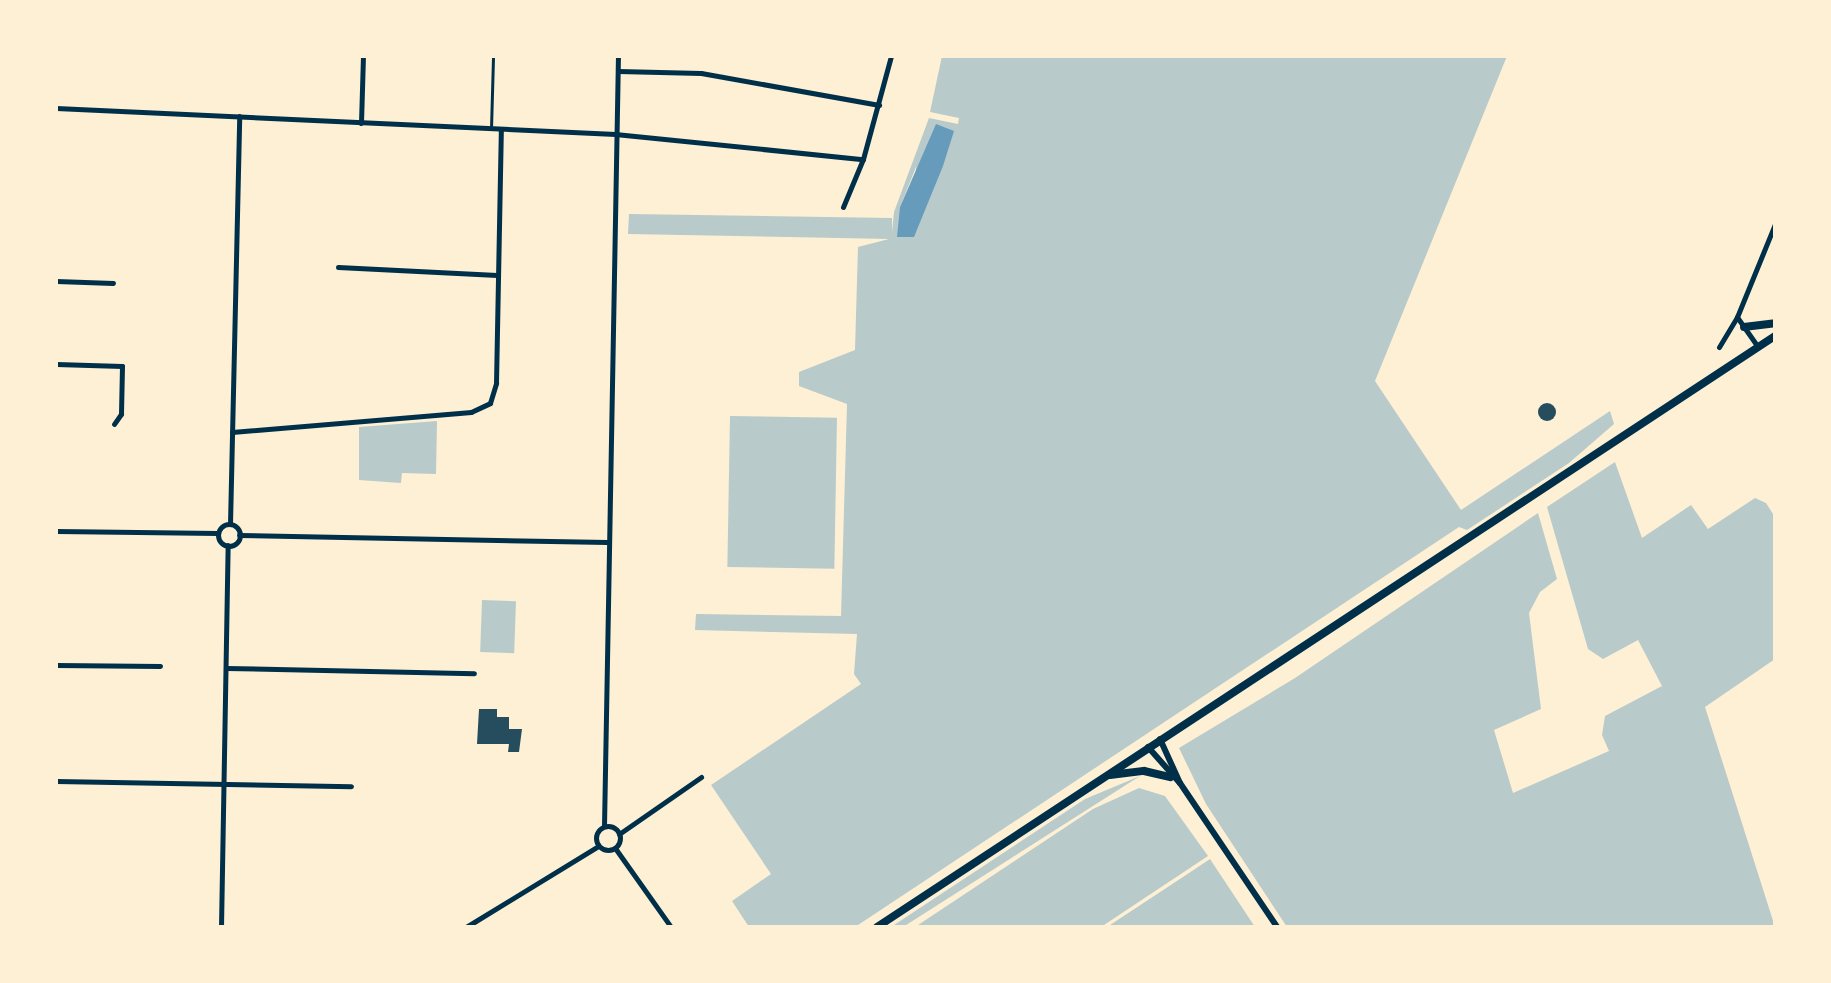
<!DOCTYPE html>
<style>
body{margin:0}
#map{position:relative;width:1831px;height:983px;overflow:hidden;background:#fdf0d5;font-family:"Noto Sans",sans-serif}
div>[style]{position:absolute}
.green>*{inset:0;background:#b9caca;transform-origin:0 0}
.water>*{inset:0;background:#669bbc}
.building>*{inset:0;background:#264d5e}
.round{border-radius:50%}
.service>*{height:3px;margin:-1.5px;padding:0 1.5px;transform-origin:1.5px;border-radius:1.5px;background:#003049}
.minor>*{height:5px;margin:-2.5px;padding:0 2.5px;transform-origin:2.5px;border-radius:2.5px;background:#003049}
.minor>.ring{margin:-2.5px;padding:0;box-sizing:content-box;background:none;border:5px solid #003049;border-radius:50%}
.tertiary>*{height:6px;margin:-3px;padding:0 3px;transform-origin:3px;border-radius:3px;background:#003049}
.primary>*{height:8px;margin:-4px;padding:0 4px;transform-origin:4px;border-radius:4px;background:#003049}
span{translate:-50% -50%;white-space:nowrap;text-align:center;line-height:1.15;-webkit-text-stroke:8px #fdf0d5;paint-order:stroke}
.frame{position:absolute;inset:0;border:58px solid #fdf0d5;pointer-events:none}
</style>
<div id="map">
<div class="green">
<i style="clip-path:polygon(evenodd,942px 56px,1507px 56px,1375px 381px,1461px 510px,1610px 411px,1614px 424px,1569px 463px,1467px 530px,1459px 527px,855px 927px,749px 927px,732px 901px,771px 874px,711px 785px,861px 684px,854px 674px,857px 634px,695px 630px,696px 614px,841px 616px,847px 404px,799px 386px,799px 372px,855px 350px,858px 247px,889px 239px,628px 234px,629px 214px,892px 218px,892px 232px,894px 212px,929px 118px,958px 124px,959px 118px,930px 112px,942px 56px,916px 167px,914px 236px,900px 207px,916px 167px)"></i>
<i style="left:730px;top:416px;width:107px;height:151px;rotate:1deg"></i>
<i style="clip-path:polygon(437px 421px,436px 474px,402px 473px,401px 483px,359px 480px,359px 427px)"></i>
<i style="clip-path:polygon(1615px 462px,1642px 538px,1691px 505px,1708px 529px,1755px 498px,1766px 503px,1775px 517px,1775px 659px,1705px 707px,1775px 927px,1287px 927px,1206px 804px,1179px 748px,1295px 678px,1538px 513px,1557px 579px,1540px 592px,1529px 613px,1541px 709px,1494px 730px,1513px 793px,1609px 751px,1602px 735px,1605px 716px,1662px 686px,1638px 640px,1603px 659px,1588px 649px,1547px 507px)"></i>
<i style="left:482px;top:600px;width:34px;height:52px;rotate:2deg"></i>
<i style="clip-path:polygon(1140px 776px,903px 927px,891px 927px,1085px 799px)"></i>
<i style="clip-path:polygon(1139px 788px,1165px 796px,1208px 856px,1101px 927px,915px 927px,1093px 809px)"></i>
<i style="clip-path:polygon(1210px 859px,1255px 927px,1107px 927px,1189px 873px)"></i>
</div>
<div class="water">
<i style="clip-path:polygon(936px 124px,954px 131px,943px 166px,914px 237px,897px 237px,900px 207px)"></i>
</div>
<div class="building">
<i class="round" style="left:1538px;top:403px;width:18px;height:18px"></i>
<i style="clip-path:polygon(479px 709px,497px 709px,497px 717px,509px 717px,509px 729px,522px 729px,519px 752px,508px 752px,509px 744px,477px 744px)"></i>
</div>
<div class="service">
<i style="left:491px;top:129px;width:73px;rotate:-88.4deg"></i>
</div>
<div class="minor">
<i style="left:618px;top:71px;width:83px;rotate:1.4deg"></i>
<i style="left:701px;top:73px;width:181px;rotate:10.2deg"></i>
<i style="left:56px;top:108px;width:560px;rotate:2.66deg"></i>
<i style="left:615px;top:134px;width:249px;rotate:5.8deg"></i>
<i style="left:863px;top:159px;width:107px;rotate:-74.8deg"></i>
<i style="left:361px;top:123px;width:67px;rotate:-88.3deg"></i>
<i style="left:843px;top:207px;width:52px;rotate:-67.4deg"></i>
<i style="left:338px;top:267px;width:159px;rotate:2.9deg"></i>
<i style="left:56px;top:281px;width:57px;rotate:2deg"></i>
<i style="left:1737px;top:317px;width:100px;rotate:-67.8deg"></i>
<i style="left:1719px;top:347px;width:35px;rotate:-59deg"></i>
<i style="left:1737px;top:317px;width:37px;rotate:55deg"></i>
<i style="left:56px;top:364px;width:66px;rotate:1.7deg"></i>
<i style="left:122px;top:366px;width:48px;rotate:91.2deg"></i>
<i style="left:121px;top:414px;width:12px;rotate:125deg"></i>
<i style="left:232px;top:432px;width:240px;rotate:-4.8deg"></i>
<i style="left:471px;top:412px;width:21px;rotate:-25deg"></i>
<i style="left:490px;top:403px;width:21px;rotate:-73deg"></i>
<i style="left:496px;top:383px;width:253px;rotate:-88.9deg"></i>
<i style="left:230px;top:524px;width:408px;rotate:-88.7deg"></i>
<i class="ring" style="left:218px;top:524px;width:17px;height:17px"></i>
<i style="left:56px;top:531px;width:162px;rotate:0.7deg"></i>
<i style="left:239px;top:535px;width:368px;rotate:1.1deg"></i>
<i style="left:56px;top:665px;width:104px;rotate:0.6deg"></i>
<i style="left:226px;top:668px;width:248px;rotate:1.2deg"></i>
<i style="left:56px;top:781px;width:295px;rotate:1deg"></i>
<i class="ring" style="left:596px;top:826px;width:19px;height:19px"></i>
<i style="left:604px;top:826px;width:770px;rotate:-88.96deg"></i>
<i style="left:619px;top:834px;width:100px;rotate:-34.8deg"></i>
<i style="left:615px;top:848px;width:97px;rotate:54.7deg"></i>
<i style="left:221px;top:927px;width:382px;rotate:-89deg"></i>
<i style="left:466px;top:927px;width:155px;rotate:-31.5deg"></i>
</div>
<div class="tertiary">
<i style="left:1160px;top:739px;width:48px;rotate:65.6deg"></i>
<i style="left:1148px;top:747px;width:48px;rotate:48.4deg"></i>
<i style="left:1180px;top:783px;width:174px;rotate:56deg"></i>
</div>
<div class="primary">
<i style="left:1744px;top:327px;width:31px;rotate:-7deg"></i>
<i style="left:1110px;top:775px;width:34px;rotate:-7deg"></i>
<i style="left:1144px;top:771px;width:27px;rotate:13deg"></i>
<i style="left:877px;top:927px;width:1075px;rotate:-33.35deg"></i>
</div>
<div class="frame"></div>
</div>
